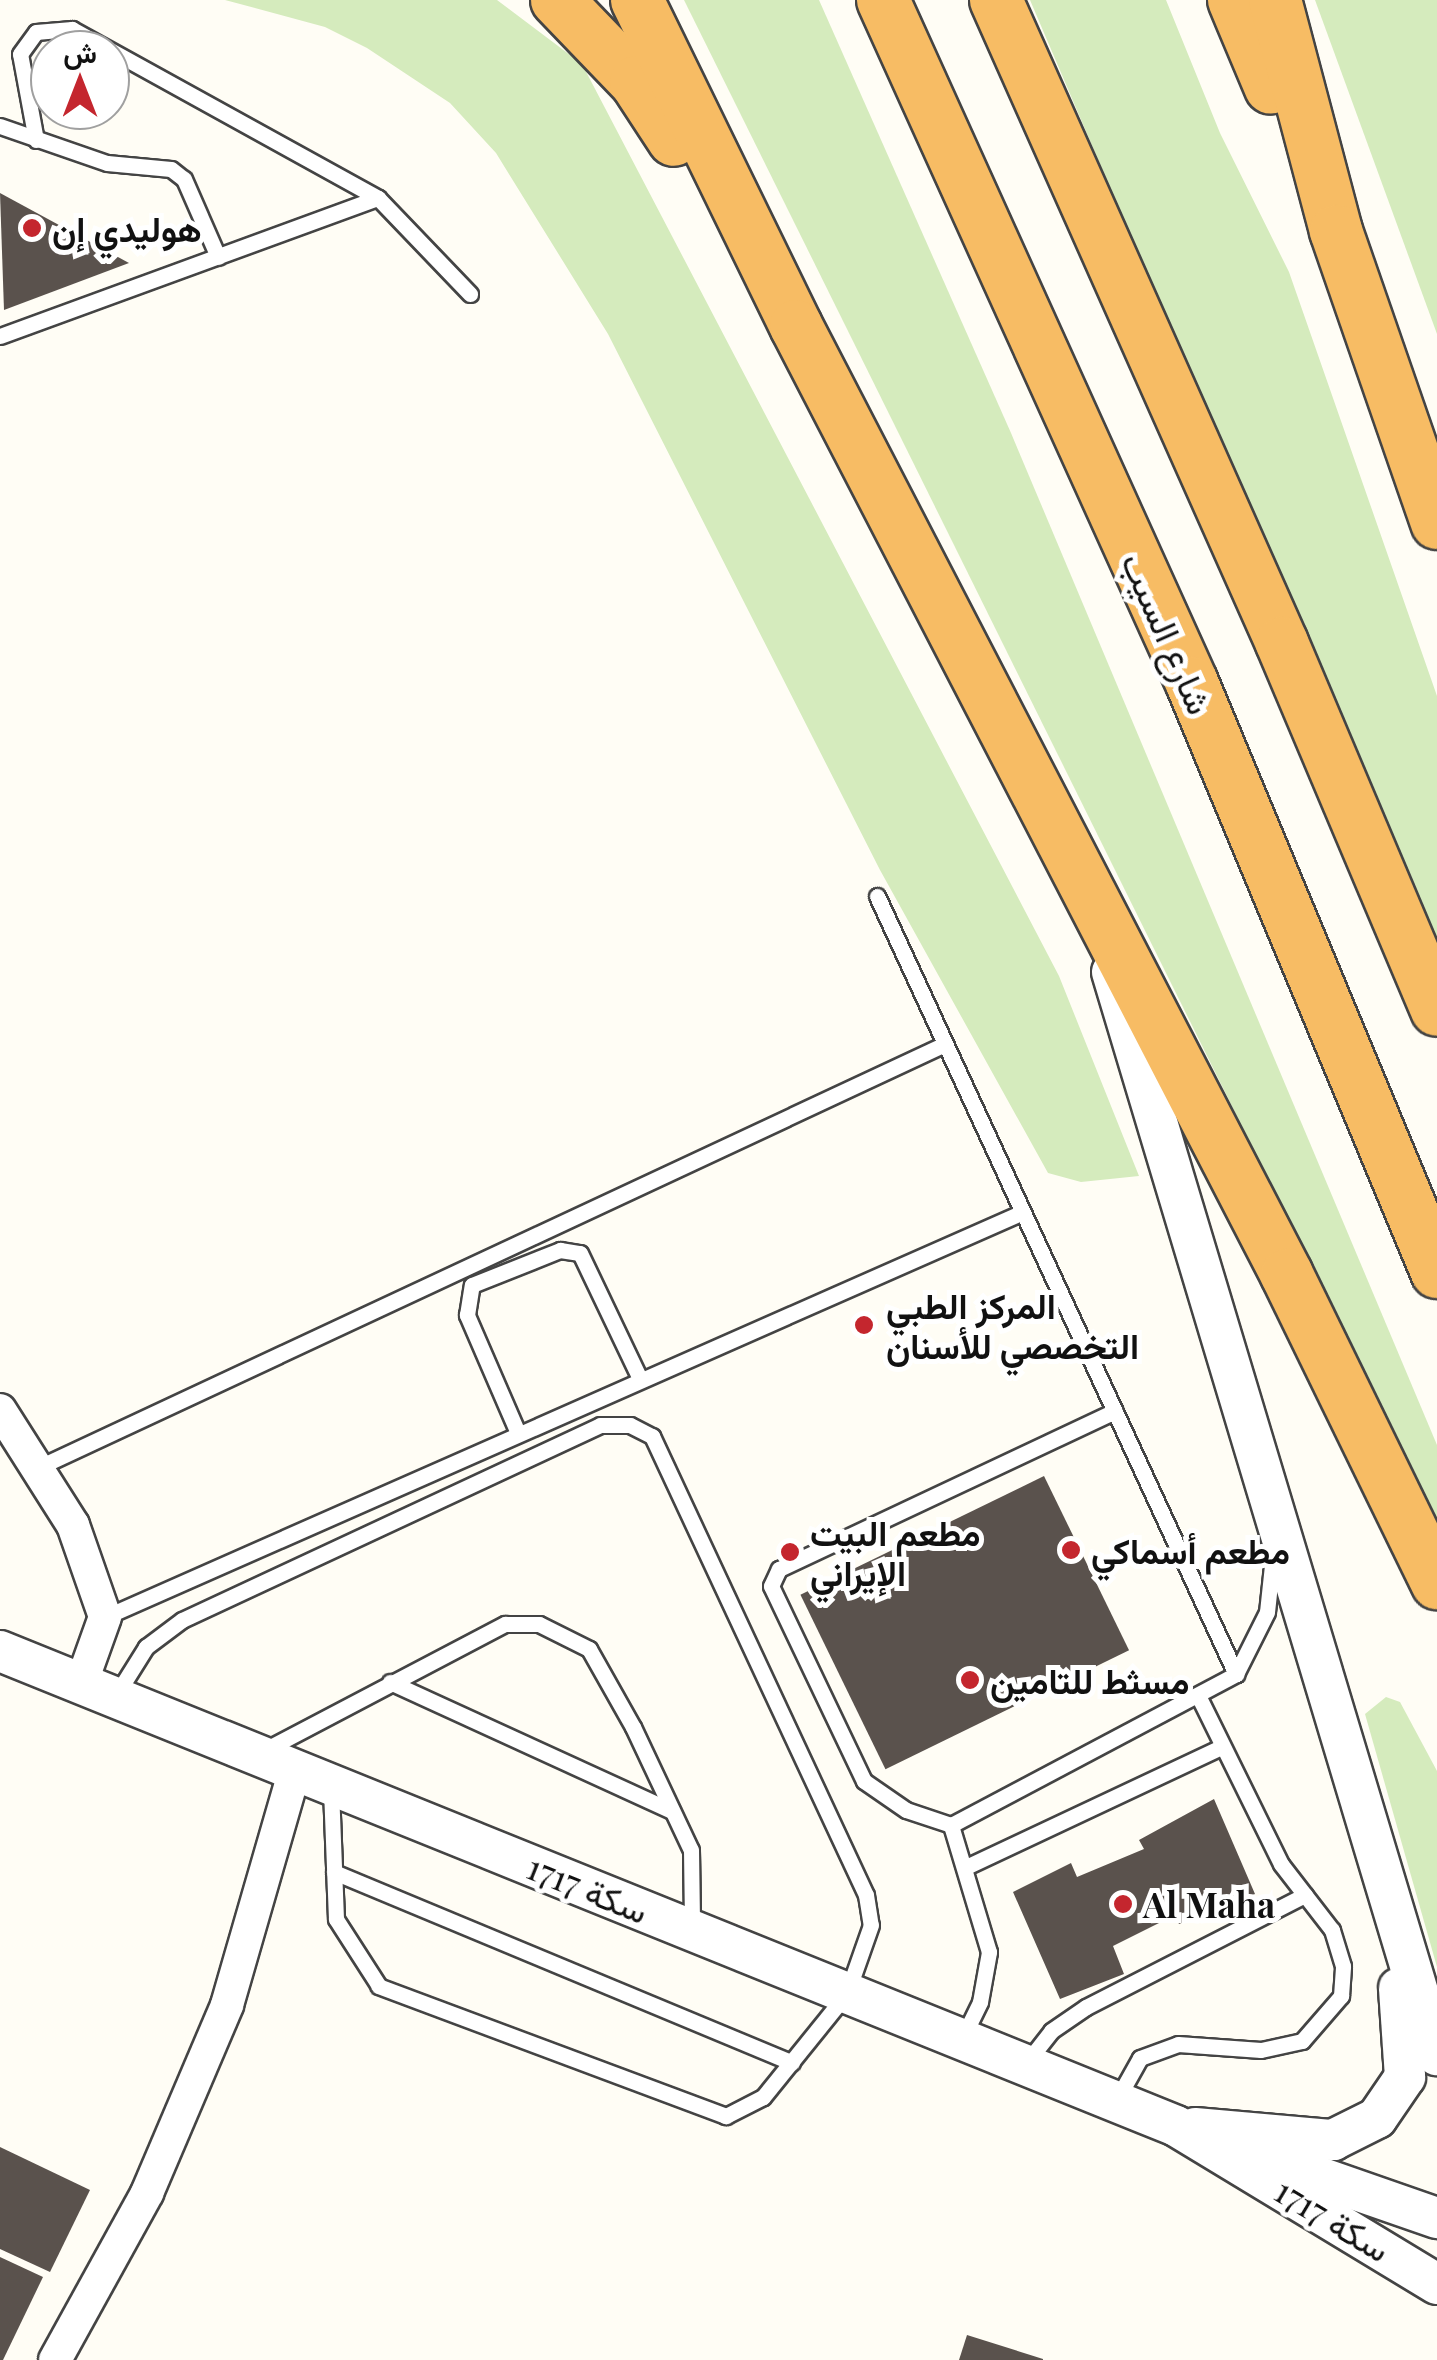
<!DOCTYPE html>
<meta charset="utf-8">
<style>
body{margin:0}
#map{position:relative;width:1437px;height:2360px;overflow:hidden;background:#fffdf5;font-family:"Playfair Display",Vazirmatn,serif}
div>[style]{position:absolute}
.green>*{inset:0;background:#d5ebbd}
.building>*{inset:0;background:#5a524d;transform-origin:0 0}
.roads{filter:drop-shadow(2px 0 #444) drop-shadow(-2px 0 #444) drop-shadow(0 2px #444) drop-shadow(0 -2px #444)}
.service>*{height:15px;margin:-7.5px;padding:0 7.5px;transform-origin:7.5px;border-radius:7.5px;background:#fff}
.minor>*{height:32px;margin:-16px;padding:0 16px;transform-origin:16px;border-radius:16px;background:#fff}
.tertiary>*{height:40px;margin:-20px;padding:0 20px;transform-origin:20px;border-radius:20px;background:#fff}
.trunk>*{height:52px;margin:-26px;padding:0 26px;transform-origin:26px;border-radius:26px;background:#f7bc64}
.dots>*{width:28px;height:28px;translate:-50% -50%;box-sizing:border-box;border:5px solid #fff;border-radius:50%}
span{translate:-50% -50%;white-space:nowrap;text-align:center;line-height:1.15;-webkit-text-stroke:10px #fff;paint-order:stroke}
.poi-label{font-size:35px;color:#111;font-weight:700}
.left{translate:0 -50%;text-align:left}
.street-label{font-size:35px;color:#111}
.north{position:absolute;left:30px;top:30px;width:100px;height:100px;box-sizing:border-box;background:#fff;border:2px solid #a0a0a0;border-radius:50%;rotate:0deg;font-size:28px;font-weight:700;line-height:40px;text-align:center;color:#111}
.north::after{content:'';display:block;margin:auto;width:35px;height:45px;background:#c4262e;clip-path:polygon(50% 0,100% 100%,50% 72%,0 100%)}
</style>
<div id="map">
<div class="green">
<i style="clip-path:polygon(225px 0,497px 0,582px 64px,1059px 976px,1139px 1176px,1081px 1182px,1048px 1173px,880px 870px,608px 334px,496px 153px,450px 103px,367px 48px,325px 27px)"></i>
<i style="clip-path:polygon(684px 0,819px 0,1011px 433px,1437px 1445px,1437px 1520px)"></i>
<i style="clip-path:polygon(1030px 0,1166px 0,1220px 133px,1289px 272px,1437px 696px,1437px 955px)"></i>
<i style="clip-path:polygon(1315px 0,1437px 0,1437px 334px)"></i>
<i style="clip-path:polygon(1386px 1697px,1400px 1702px,1437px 1771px,1437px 1967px,1365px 1714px)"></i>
</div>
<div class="building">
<i style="clip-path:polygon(0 193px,129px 263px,4px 310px)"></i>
<i style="left:1044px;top:1476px;width:194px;height:271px;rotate:64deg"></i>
<i style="clip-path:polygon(1214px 1799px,1255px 1894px,1179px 1924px,1175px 1915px,1113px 1946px,1124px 1974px,1060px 1999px,1013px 1892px,1071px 1863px,1077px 1877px,1144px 1849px,1139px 1840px)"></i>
<i style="clip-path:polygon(0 2147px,90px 2190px,50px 2272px,0 2249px)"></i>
<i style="clip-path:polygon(0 2257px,43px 2277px,3px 2360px,0 2360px)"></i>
<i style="clip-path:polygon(967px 2335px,1043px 2359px,1043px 2360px,959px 2360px)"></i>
</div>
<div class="roads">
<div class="service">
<i style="left:0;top:126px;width:113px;rotate:19.1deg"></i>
<i style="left:107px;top:163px;width:64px;rotate:5.4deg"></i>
<i style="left:171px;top:169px;width:16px;rotate:38deg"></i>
<i style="left:184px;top:179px;width:85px;rotate:66.4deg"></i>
<i style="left:36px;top:140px;width:87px;rotate:-100.5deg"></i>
<i style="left:20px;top:54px;width:27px;rotate:-54deg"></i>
<i style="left:36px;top:32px;width:36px;rotate:-5deg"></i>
<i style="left:72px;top:29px;width:350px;rotate:28.9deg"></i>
<i style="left:378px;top:198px;width:133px;rotate:46.2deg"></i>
<i style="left:0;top:336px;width:402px;rotate:-20.1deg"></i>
<i style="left:877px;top:896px;width:857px;rotate:65.23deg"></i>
<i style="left:518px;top:1433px;width:129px;rotate:-113.4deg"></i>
<i style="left:467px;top:1315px;width:30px;rotate:-81deg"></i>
<i style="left:472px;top:1285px;width:95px;rotate:-21.7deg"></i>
<i style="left:560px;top:1250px;width:20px;rotate:9deg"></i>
<i style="left:580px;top:1253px;width:140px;rotate:64.5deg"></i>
<i style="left:37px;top:1468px;width:1002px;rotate:-25.03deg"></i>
<i style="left:105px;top:1617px;width:1003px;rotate:-23.81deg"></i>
<i style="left:390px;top:1682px;width:310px;rotate:24.6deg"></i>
<i style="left:116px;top:1695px;width:57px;rotate:-58deg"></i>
<i style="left:146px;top:1647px;width:45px;rotate:-36.9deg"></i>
<i style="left:182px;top:1620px;width:461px;rotate:-25deg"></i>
<i style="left:600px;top:1425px;width:30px"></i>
<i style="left:630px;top:1425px;width:25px;rotate:27deg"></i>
<i style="left:652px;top:1436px;width:506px;rotate:65deg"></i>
<i style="left:866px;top:1895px;width:30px;rotate:81deg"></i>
<i style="left:871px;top:1925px;width:72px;rotate:109.4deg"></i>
<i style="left:847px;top:1993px;width:134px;rotate:128.9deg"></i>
<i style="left:763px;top:2097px;width:42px;rotate:152.8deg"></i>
<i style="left:726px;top:2116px;width:371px;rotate:-159.5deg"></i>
<i style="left:379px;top:1986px;width:80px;rotate:-122.7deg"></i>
<i style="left:336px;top:1919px;width:131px;rotate:-92.2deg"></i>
<i style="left:261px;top:1752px;width:276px;rotate:-27.7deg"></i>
<i style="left:505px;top:1624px;width:34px"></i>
<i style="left:539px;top:1624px;width:56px;rotate:26.6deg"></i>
<i style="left:589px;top:1649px;width:90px;rotate:60.6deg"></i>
<i style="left:633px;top:1727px;width:136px;rotate:64.8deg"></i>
<i style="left:691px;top:1850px;width:76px;rotate:89.2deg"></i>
<i style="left:951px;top:1825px;width:47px;rotate:-161.6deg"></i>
<i style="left:906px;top:1810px;width:51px;rotate:-145.4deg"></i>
<i style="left:864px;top:1781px;width:216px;rotate:-115.5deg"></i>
<i style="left:771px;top:1586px;width:19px;rotate:-65deg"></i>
<i style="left:779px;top:1569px;width:371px;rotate:-25.2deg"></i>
<i style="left:966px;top:1867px;width:282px;rotate:-25.2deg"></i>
<i style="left:334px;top:1872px;width:496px;rotate:22.6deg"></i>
<i style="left:963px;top:2037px;width:39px;rotate:-64deg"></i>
<i style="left:980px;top:2002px;width:51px;rotate:-79.8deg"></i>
<i style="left:989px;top:1952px;width:133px;rotate:-106.7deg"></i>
<i style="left:951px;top:1825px;width:323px;rotate:-27.9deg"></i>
<i style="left:1236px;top:1674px;width:69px;rotate:-63.4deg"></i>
<i style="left:1267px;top:1612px;width:56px;rotate:-83.9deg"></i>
<i style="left:1027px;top:2062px;width:39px;rotate:-52deg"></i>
<i style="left:1051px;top:2031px;width:42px;rotate:-34.4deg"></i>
<i style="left:1086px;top:2007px;width:246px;rotate:-27.1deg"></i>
<i style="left:1116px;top:2101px;width:49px;rotate:-60.8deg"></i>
<i style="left:1140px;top:2058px;width:40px;rotate:-20.2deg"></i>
<i style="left:1178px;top:2044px;width:83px;rotate:4.1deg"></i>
<i style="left:1261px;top:2050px;width:42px;rotate:-12.4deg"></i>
<i style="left:1302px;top:2041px;width:60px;rotate:-49.1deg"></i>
<i style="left:1341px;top:1996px;width:30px;rotate:-86deg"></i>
<i style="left:1343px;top:1966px;width:38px;rotate:-107deg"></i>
<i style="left:1332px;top:1930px;width:83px;rotate:-127.7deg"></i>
<i style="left:1281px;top:1864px;width:188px;rotate:-116.2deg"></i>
</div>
<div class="minor">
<i style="left:0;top:1410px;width:136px;rotate:57.6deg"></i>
<i style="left:73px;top:1525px;width:97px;rotate:70.8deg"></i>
<i style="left:105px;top:1617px;width:71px;rotate:109.7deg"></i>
<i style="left:55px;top:2360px;width:191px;rotate:-61.1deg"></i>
<i style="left:147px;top:2193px;width:204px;rotate:-66.9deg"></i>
<i style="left:227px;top:2005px;width:245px;rotate:-73.9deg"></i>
</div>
<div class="tertiary">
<i style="left:1112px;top:972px;width:1131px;rotate:73.3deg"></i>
<i style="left:0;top:1651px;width:1268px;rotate:21.99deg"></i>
<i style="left:1176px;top:2126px;width:305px;rotate:31.2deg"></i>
<i style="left:1195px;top:2128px;width:139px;rotate:5deg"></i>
<i style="left:1333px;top:2140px;width:49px;rotate:-26.6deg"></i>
<i style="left:1377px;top:2118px;width:50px;rotate:-55.7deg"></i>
<i style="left:1405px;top:2077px;width:89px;rotate:-93.9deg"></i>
<i style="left:1270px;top:2160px;width:177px;rotate:19.2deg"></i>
</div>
<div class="trunk">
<i style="left:557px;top:0;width:114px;rotate:46.1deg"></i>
<i style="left:636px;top:82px;width:69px;rotate:56.8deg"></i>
<i style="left:637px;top:0;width:363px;rotate:64deg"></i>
<i style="left:796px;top:326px;width:1068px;rotate:62.64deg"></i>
<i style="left:1287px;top:1275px;width:343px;rotate:64deg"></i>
<i style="left:883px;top:0;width:750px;rotate:65.66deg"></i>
<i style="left:1192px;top:683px;width:638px;rotate:67.41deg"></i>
<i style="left:996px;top:0;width:704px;rotate:66.02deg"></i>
<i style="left:1282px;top:643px;width:398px;rotate:67.1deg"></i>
<i style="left:1234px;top:0;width:95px;rotate:67.2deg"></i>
<i style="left:1275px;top:0;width:239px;rotate:75.2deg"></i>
<i style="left:1336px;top:231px;width:309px;rotate:70.9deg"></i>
</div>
</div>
<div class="dots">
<i style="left:32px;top:228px;background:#c4262e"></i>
<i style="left:864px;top:1325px;background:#c4262e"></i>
<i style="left:1071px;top:1550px;background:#c4262e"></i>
<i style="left:790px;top:1552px;background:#c4262e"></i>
<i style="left:970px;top:1680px;background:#c4262e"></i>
<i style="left:1123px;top:1904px;background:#c4262e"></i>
</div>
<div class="poi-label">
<span class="left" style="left:52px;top:228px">هوليدي إن</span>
<span class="left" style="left:886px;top:1325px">المركز الطبي<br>التخصصي للأسنان</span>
<span class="left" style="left:810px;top:1552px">مطعم البيت<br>الإيراني</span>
<span class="left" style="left:1091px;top:1550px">مطعم أسماكي</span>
<span class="left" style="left:990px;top:1680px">مسثط للتامين</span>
<span class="left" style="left:1143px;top:1904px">Al Maha</span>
</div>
<div class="street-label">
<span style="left:1168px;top:633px;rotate:66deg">شارع السيب</span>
<span style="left:588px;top:1888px;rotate:22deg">سكة 1717</span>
<span style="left:1333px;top:2219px;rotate:31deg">سكة 1717</span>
</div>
<div class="north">ش</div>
</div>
